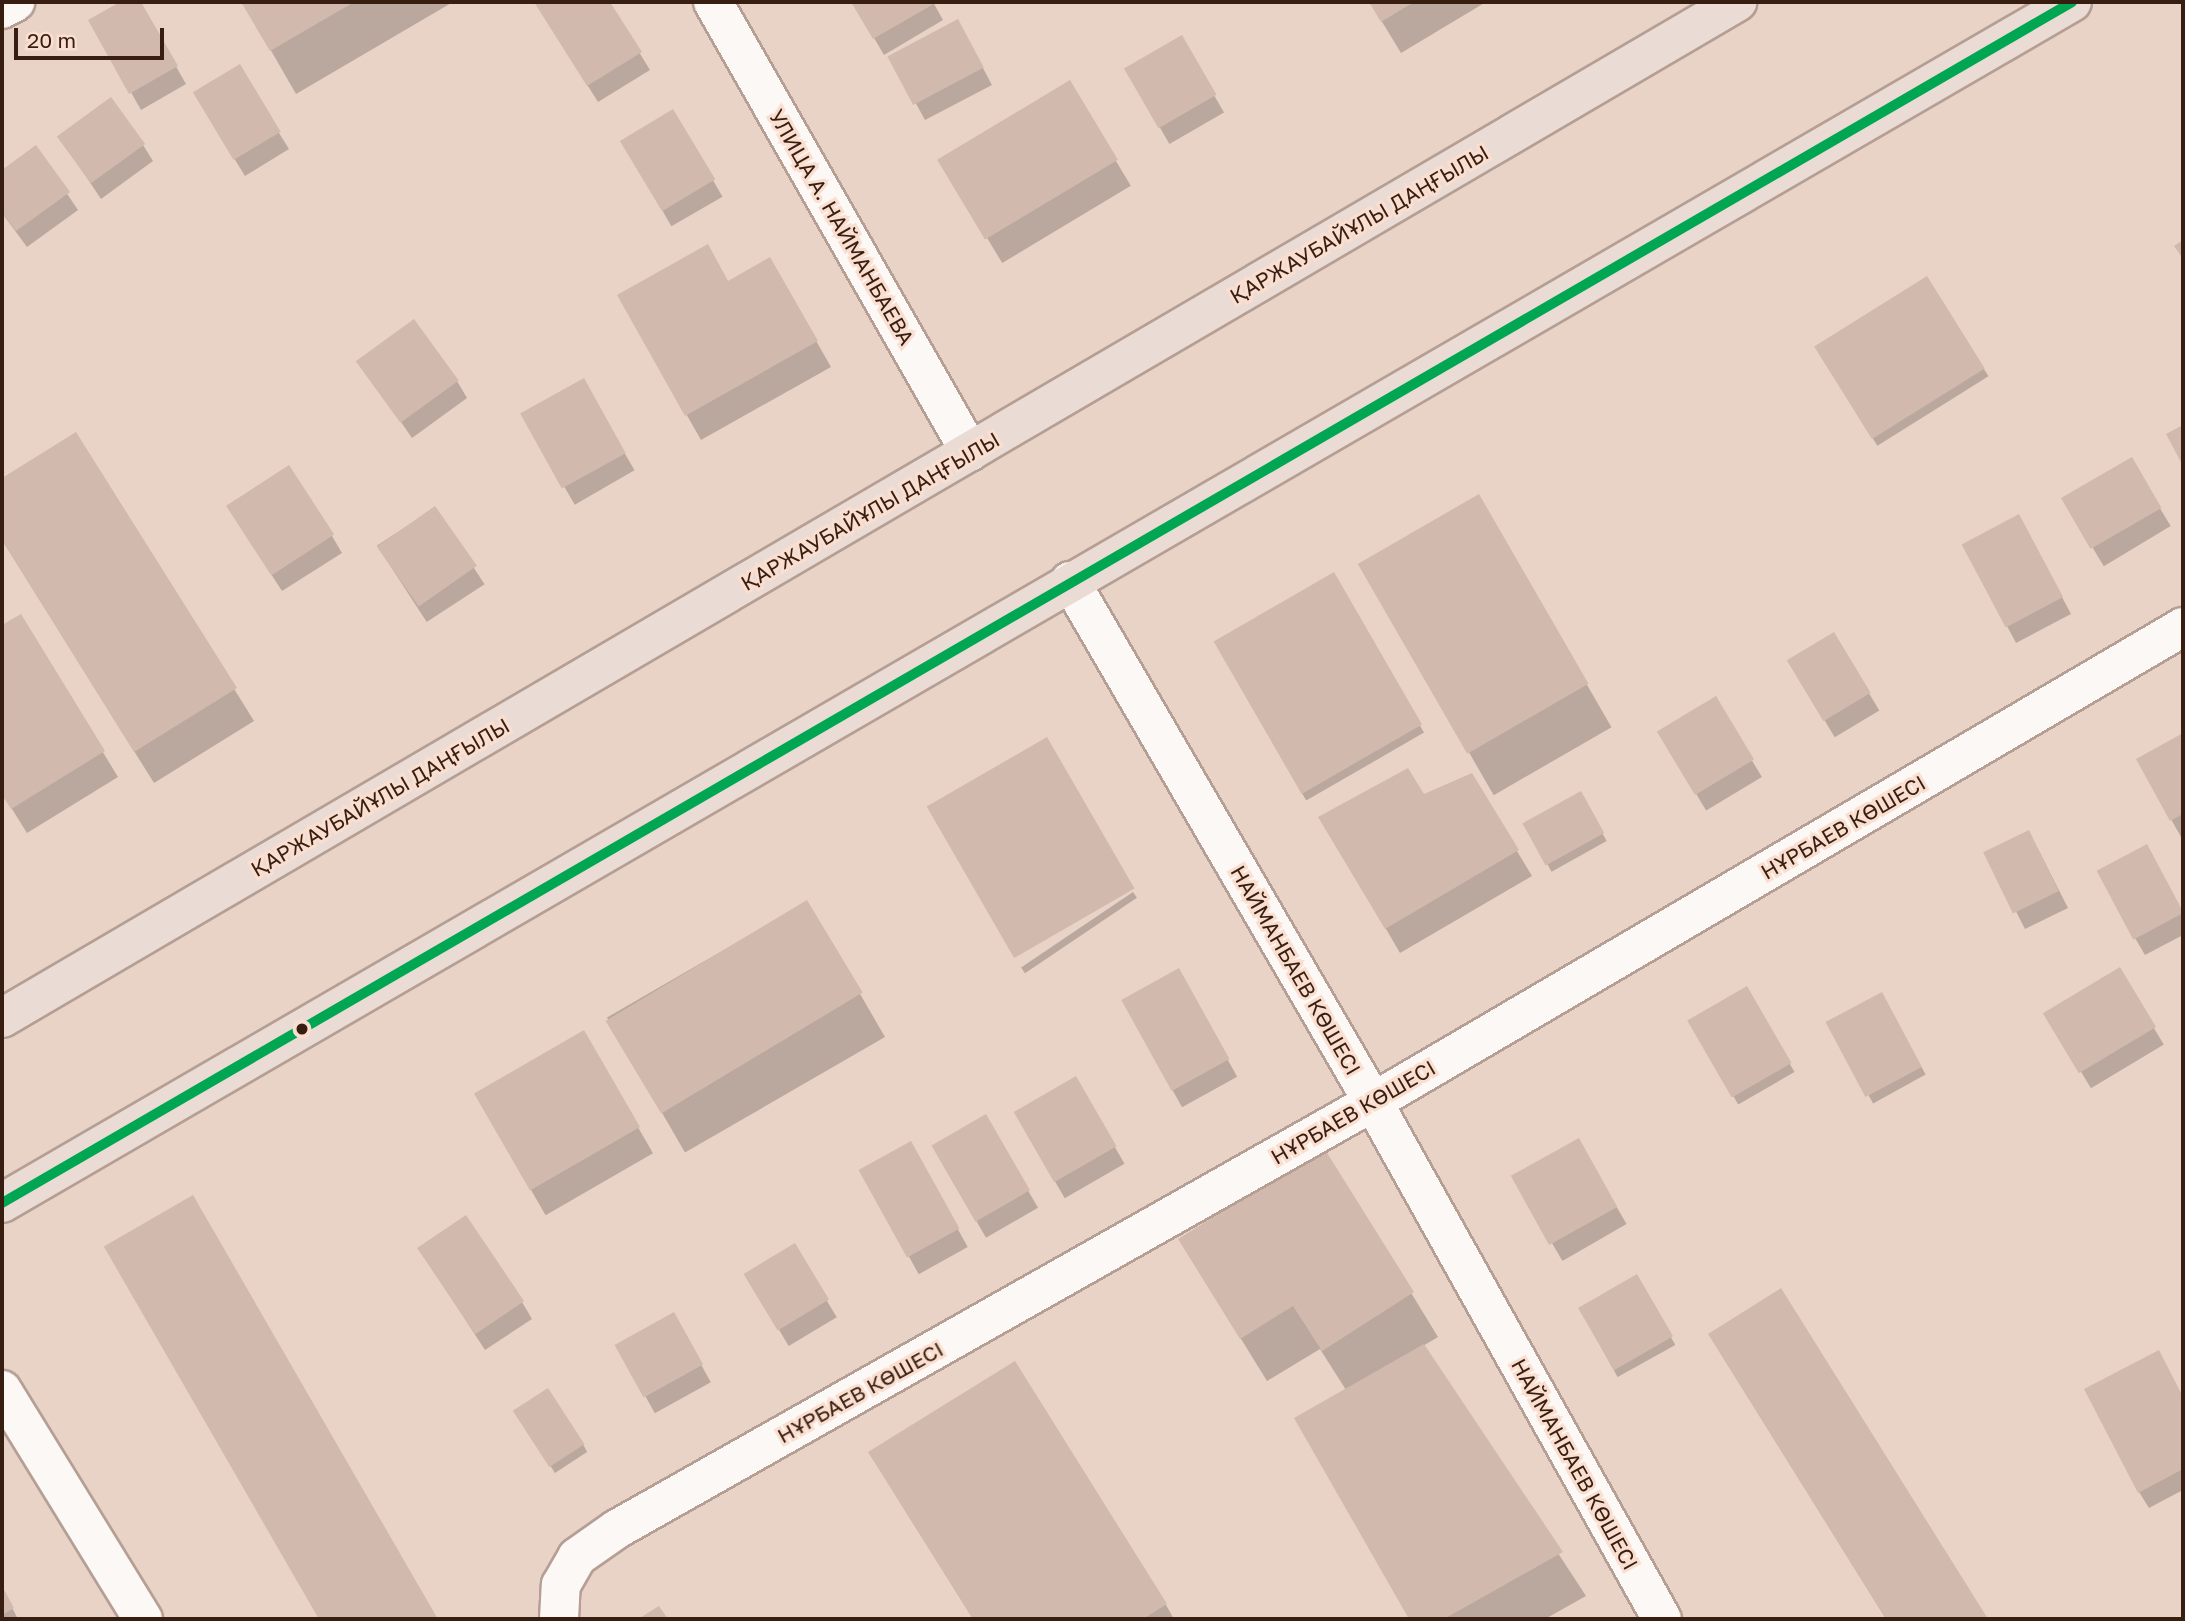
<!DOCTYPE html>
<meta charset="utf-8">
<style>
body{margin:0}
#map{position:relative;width:2185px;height:1621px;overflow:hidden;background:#e9d2c6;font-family:"Golos Text",sans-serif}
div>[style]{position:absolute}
.shadow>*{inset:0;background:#0003;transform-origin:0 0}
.building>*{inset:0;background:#d1baad;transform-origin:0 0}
.roads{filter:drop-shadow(2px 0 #b59e93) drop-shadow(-2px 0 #b59e93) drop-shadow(0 2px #b59e93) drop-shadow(0 -2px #b59e93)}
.minor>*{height:38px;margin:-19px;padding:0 19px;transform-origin:19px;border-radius:19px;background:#fcf8f6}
.highway>*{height:38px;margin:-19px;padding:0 19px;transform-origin:19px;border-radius:19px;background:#eadcd5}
.bus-1>*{height:10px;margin:-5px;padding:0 5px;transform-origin:5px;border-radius:5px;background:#00a651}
.dots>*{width:19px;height:19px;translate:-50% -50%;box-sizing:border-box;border:4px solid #fadecf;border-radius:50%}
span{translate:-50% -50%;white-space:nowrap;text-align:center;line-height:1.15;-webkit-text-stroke:6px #fadecf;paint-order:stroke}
.street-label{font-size:21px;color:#371e10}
.frame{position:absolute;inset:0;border:4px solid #371e10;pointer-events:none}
.scale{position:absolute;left:14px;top:28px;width:150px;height:32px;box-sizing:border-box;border:4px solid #371e10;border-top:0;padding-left:9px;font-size:21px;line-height:24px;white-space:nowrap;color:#371e10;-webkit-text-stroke:5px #fadecf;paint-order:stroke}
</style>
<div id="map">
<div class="shadow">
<i style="clip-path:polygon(123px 2px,139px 2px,186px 84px,141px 110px,90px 20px)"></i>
<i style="clip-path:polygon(243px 2px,453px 2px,296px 94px)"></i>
<i style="clip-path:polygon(535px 2px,608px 2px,650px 70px,598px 102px)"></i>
<i style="clip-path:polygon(853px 2px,933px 2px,943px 20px,884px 55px)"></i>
<i style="clip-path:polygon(1370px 2px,1486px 2px,1401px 53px)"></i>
<i style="clip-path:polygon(967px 38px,992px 85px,925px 120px,891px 58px)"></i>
<i style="left:1181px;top:38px;width:86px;height:63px;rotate:60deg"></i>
<i style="left:1069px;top:83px;width:120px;height:150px;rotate:59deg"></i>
<i style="clip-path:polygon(205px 111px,279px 133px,289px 149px,245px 176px)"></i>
<i style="left:673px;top:111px;width:99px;height:59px;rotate:60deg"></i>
<i style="clip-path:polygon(59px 136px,143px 145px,153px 161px,101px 199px)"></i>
<i style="clip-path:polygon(36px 148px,78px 210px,27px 247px,2px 213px,2px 172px)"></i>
<i style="clip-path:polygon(770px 260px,831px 367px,701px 440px,619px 296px,728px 283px)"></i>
<i style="left:1927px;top:278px;width:116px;height:131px;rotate:58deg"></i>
<i style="clip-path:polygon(359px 361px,457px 381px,467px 398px,412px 438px)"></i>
<i style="left:583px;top:381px;width:103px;height:69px;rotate:60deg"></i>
<i style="clip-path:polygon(76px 434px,254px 721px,154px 783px,2px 540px,2px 480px)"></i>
<i style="left:2131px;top:460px;width:77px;height:78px;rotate:59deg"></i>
<i style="left:1478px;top:496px;width:267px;height:136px;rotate:60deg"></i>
<i style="left:435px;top:508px;width:91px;height:69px;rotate:57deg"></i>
<i style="clip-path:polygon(238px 523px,332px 536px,342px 553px,282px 591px)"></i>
<i style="clip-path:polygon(2028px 533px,2071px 614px,2016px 643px,1964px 545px)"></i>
<i style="left:1333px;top:575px;width:182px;height:136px;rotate:60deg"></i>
<i style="clip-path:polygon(20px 616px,118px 777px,27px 833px,2px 793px,2px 628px)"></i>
<i style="left:1834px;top:635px;width:88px;height:52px;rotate:59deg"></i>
<i style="left:1715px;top:699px;width:91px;height:65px;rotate:59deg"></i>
<i style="clip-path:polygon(2183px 735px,2183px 836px,2181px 837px,2138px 760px)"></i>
<i style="clip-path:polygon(1471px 775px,1532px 876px,1400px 953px,1321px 817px,1423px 796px)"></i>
<i style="left:1580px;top:793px;width:55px;height:63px;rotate:61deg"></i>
<i style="clip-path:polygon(2038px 849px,2068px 908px,2025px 929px,1986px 853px)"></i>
<i style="clip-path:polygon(2156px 863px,2183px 915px,2183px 935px,2145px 955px,2135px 938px)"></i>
<i style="left:1133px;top:892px;width:7px;height:135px;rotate:56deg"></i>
<i style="left:807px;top:902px;width:156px;height:231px;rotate:60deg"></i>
<i style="left:1178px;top:970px;width:122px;height:63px;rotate:61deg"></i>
<i style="left:2119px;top:970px;width:87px;height:85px;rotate:59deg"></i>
<i style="left:1746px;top:988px;width:97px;height:65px;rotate:60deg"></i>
<i style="left:1881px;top:994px;width:92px;height:60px;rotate:61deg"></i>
<i style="left:583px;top:1032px;width:140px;height:124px;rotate:60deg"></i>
<i style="left:1075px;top:1078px;width:99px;height:69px;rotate:60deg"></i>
<i style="left:985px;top:1116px;width:106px;height:60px;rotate:60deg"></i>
<i style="left:1578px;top:1140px;width:97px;height:74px;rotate:60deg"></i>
<i style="left:910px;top:1143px;width:119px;height:56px;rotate:61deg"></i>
<i style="clip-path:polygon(1324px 1150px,1438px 1337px,1423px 1346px,1586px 1596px,1545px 1619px,1411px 1619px,1297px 1419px,1346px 1390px,1320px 1349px,1267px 1381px,1180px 1240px)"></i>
<i style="left:193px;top:1197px;width:487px;height:100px;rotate:60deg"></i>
<i style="left:794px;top:1246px;width:83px;height:56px;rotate:59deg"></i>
<i style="clip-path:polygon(429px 1264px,522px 1302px,532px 1319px,485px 1350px)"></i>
<i style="left:1637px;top:1276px;width:79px;height:66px;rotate:61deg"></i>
<i style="clip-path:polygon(1781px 1290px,1986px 1619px,1886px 1619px,1736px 1378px)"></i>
<i style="left:673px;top:1314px;width:78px;height:64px;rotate:61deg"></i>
<i style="clip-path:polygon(1014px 1364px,1166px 1605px,1174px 1619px,973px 1619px,896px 1496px)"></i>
<i style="clip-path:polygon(2168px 1369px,2183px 1399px,2183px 1490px,2149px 1508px,2139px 1492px)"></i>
<i style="clip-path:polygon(520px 1419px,583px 1444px,587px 1452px,555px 1473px)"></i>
<i style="clip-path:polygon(2px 1589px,18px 1619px,2px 1619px)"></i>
</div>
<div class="building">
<i style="clip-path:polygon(120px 2px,141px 2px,178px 66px,129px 94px,88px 20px)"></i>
<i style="clip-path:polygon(241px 2px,354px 2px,270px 51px)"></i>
<i style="clip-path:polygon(534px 2px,610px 2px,642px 52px,587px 86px)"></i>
<i style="clip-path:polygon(851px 2px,937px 2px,873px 39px)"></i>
<i style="clip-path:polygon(1369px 2px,1414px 2px,1381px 22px)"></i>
<i style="left:958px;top:19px;width:55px;height:80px;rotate:62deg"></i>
<i style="left:1182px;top:35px;width:69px;height:67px;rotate:60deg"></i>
<i style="left:240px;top:64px;width:79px;height:55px;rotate:59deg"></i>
<i style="left:1070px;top:80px;width:93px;height:155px;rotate:59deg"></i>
<i style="left:111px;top:97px;width:58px;height:67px;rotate:54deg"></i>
<i style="left:673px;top:109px;width:82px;height:62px;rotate:59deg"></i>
<i style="clip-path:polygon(36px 145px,70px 192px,16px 231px,2px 212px,2px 170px)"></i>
<i style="clip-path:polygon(2183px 240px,2183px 259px,2174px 246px)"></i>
<i style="clip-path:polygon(708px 244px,728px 281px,770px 257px,818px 341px,685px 416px,617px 295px)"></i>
<i style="left:1927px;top:276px;width:109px;height:133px;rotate:58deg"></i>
<i style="left:414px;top:319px;width:76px;height:72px;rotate:54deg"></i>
<i style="left:584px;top:378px;width:86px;height:73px;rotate:61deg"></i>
<i style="clip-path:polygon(2183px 425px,2183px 466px,2166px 434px)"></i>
<i style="clip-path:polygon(76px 432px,237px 688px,134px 752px,2px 540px,2px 478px)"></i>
<i style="left:2132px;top:457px;width:59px;height:82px;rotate:60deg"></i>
<i style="left:289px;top:465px;width:83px;height:75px;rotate:57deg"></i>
<i style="left:1479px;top:494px;width:219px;height:140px;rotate:60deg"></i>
<i style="left:435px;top:506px;width:73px;height:71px;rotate:55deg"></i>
<i style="left:2019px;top:514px;width:94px;height:65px;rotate:62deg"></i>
<i style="left:1334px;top:572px;width:176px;height:139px;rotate:60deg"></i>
<i style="clip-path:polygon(21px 614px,105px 751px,11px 809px,2px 795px,2px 625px)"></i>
<i style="left:1834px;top:632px;width:71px;height:55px;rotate:59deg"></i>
<i style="left:1716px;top:696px;width:74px;height:69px;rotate:59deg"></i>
<i style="clip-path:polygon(2183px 733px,2183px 814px,2170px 821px,2136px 759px)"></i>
<i style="left:1047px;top:737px;width:175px;height:139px;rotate:60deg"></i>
<i style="clip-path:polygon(1408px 768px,1424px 794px,1472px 773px,1519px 850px,1385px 929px,1318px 817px)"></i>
<i style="left:1581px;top:791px;width:48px;height:67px;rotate:61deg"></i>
<i style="left:2029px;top:830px;width:68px;height:51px;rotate:64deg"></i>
<i style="left:2147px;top:844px;width:78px;height:57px;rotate:62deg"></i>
<i style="left:807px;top:900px;width:108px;height:235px;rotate:59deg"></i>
<i style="left:2120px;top:967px;width:70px;height:90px;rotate:59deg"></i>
<i style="left:1179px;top:968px;width:104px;height:66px;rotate:61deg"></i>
<i style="left:1747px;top:986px;width:89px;height:69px;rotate:60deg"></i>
<i style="left:1882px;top:992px;width:85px;height:64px;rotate:62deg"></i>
<i style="left:584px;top:1030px;width:112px;height:127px;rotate:60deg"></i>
<i style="left:1076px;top:1076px;width:81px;height:72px;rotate:60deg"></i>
<i style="left:986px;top:1114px;width:88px;height:63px;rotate:60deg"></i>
<i style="left:1579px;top:1138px;width:79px;height:78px;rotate:61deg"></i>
<i style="left:911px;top:1141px;width:100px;height:60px;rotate:61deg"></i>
<i style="clip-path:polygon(1324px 1148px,1414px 1292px,1322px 1351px,1293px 1306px,1240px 1339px,1178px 1239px)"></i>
<i style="left:193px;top:1195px;width:490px;height:103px;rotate:60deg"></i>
<i style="left:466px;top:1215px;width:104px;height:59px;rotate:56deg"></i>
<i style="left:795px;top:1243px;width:66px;height:60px;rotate:59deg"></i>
<i style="left:1637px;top:1274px;width:72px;height:68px;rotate:60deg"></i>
<i style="clip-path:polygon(1781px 1288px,1988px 1619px,1886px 1619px,1708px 1334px)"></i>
<i style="left:674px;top:1312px;width:60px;height:68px;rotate:61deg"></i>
<i style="clip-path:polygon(1424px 1344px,1563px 1552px,1444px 1619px,1409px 1619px,1294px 1418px)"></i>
<i style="clip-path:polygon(2159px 1350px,2183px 1397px,2183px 1469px,2138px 1493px,2084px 1389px)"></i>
<i style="clip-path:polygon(1015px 1361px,1167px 1604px,1143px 1619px,973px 1619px,868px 1452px)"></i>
<i style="left:548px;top:1388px;width:67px;height:42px;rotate:57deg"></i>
<i style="clip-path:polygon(2px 1586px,14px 1608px,2px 1615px)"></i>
<i style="clip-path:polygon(659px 1606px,668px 1619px,638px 1619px)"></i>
</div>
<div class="roads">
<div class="minor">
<i style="left:713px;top:2px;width:518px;rotate:60.27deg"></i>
<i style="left:2px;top:9px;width:15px;rotate:-28deg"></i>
<i style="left:1070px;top:581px;width:603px;rotate:59.82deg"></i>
<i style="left:1373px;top:1102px;width:592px;rotate:60.8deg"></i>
<i style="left:2px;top:1390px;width:269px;rotate:58.4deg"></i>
<i style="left:559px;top:1619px;width:34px;rotate:-87deg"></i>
<i style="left:561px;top:1585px;width:32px;rotate:-60deg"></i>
<i style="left:577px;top:1557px;width:49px;rotate:-35deg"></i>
<i style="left:617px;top:1529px;width:868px;rotate:-29.46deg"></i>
<i style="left:1373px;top:1102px;width:939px;rotate:-30.39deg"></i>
</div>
<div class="highway">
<i style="left:2px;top:1018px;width:2011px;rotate:-30.35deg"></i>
<i style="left:2px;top:1203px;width:2393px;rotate:-30.12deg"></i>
</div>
</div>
<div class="bus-1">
<i style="left:2px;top:1203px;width:2393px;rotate:-30.12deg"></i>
</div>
<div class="dots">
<i style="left:302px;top:1029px;background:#371e10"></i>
</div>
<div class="street-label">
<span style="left:1359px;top:224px;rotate:-30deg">ҚАРЖАУБАЙҰЛЫ ДАҢҒЫЛЫ</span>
<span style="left:842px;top:227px;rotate:60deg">УЛИЦА А. НАЙМАНБАЕВА</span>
<span style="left:870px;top:511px;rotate:-30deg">ҚАРЖАУБАЙҰЛЫ ДАҢҒЫЛЫ</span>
<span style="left:380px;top:797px;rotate:-30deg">ҚАРЖАУБАЙҰЛЫ ДАҢҒЫЛЫ</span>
<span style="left:1843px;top:827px;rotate:-30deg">НҰРБАЕВ КӨШЕСІ</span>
<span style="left:1296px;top:970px;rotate:60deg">НАЙМАНБАЕВ КӨШЕСІ</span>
<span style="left:1353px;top:1112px;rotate:-30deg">НҰРБАЕВ КӨШЕСІ</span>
<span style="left:860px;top:1392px;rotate:-29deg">НҰРБАЕВ КӨШЕСІ</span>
<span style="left:1575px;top:1464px;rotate:61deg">НАЙМАНБАЕВ КӨШЕСІ</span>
</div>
<div class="frame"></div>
<div class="scale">20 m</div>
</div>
